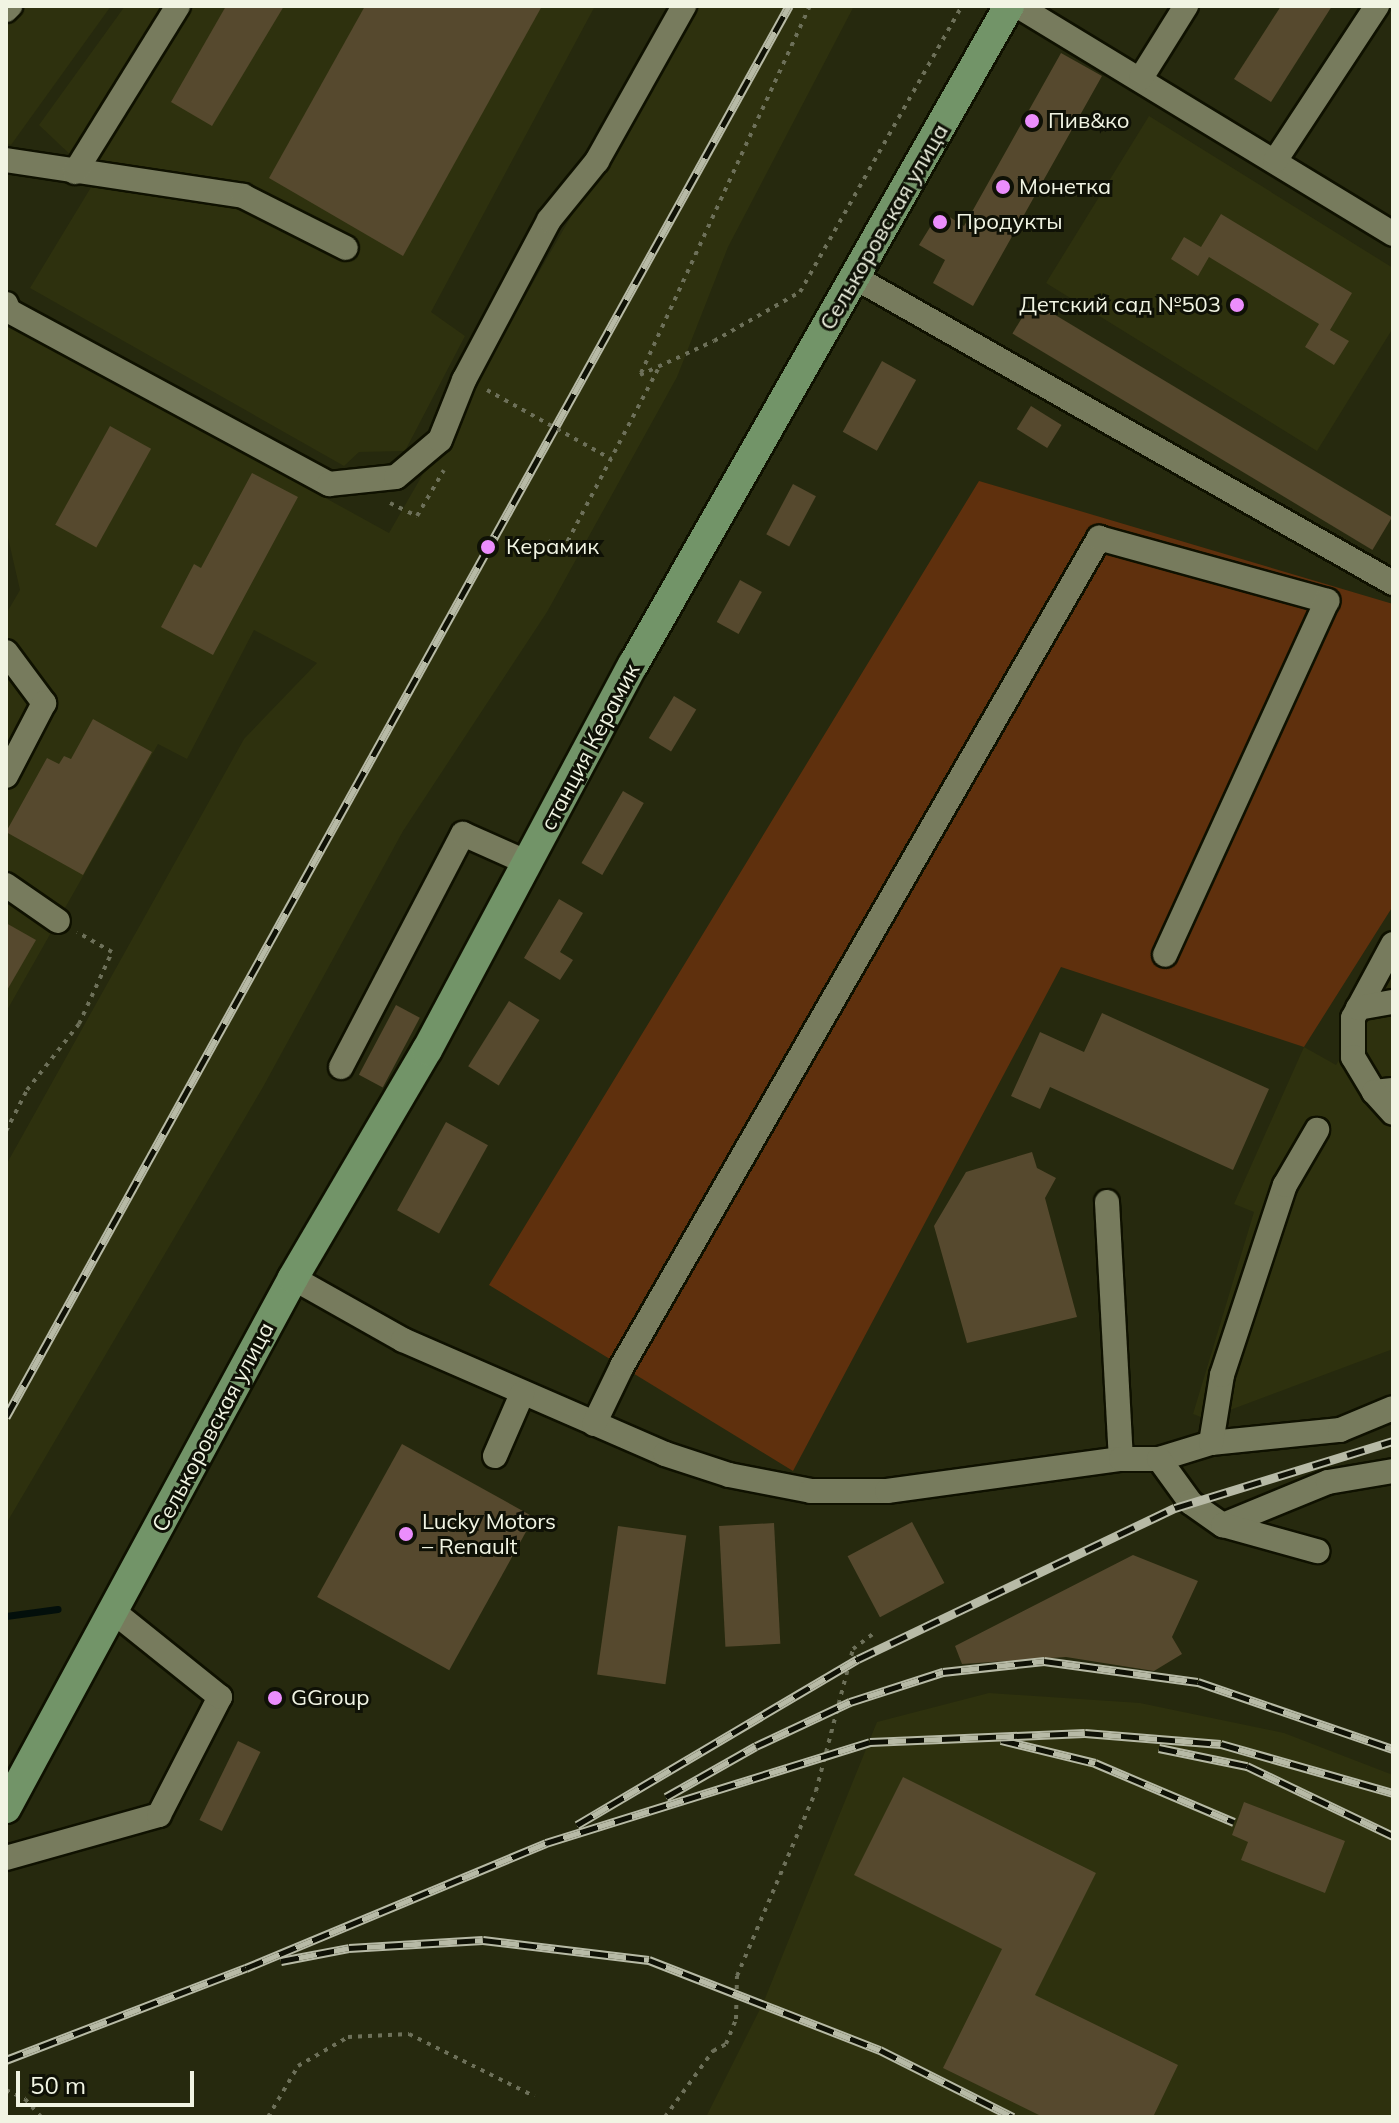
<!DOCTYPE html>
<meta charset="utf-8">
<style>
body{margin:0}
#map{position:relative;width:1399px;height:2123px;overflow:hidden;background:#26290e;font-family:Mulish,sans-serif}
div>[style]{position:absolute}
.built>*{inset:0;background:#2e310e}
.green>*{inset:0;background:#5f300d}
.stream>*{height:7px;margin:-3.5px;padding:0 3.5px;transform-origin:3.5px;border-radius:3.5px;background:#030f0b}
.building>*{inset:0;background:#56492e;transform-origin:0 0}
.path>*{height:4px;margin-top:-2px;transform-origin:0;background:repeating-linear-gradient(90deg,#6d7059 0 4px,transparent 0 10px)}
.roads{filter:drop-shadow(2px 0 #0f1100) drop-shadow(-2px 0 #0f1100) drop-shadow(0 2px #0f1100) drop-shadow(0 -2px #0f1100)}
.minor>*{height:24px;margin:-12px;padding:0 12px;transform-origin:12px;border-radius:12px;background:#777b5d}
.major>*{height:30px;margin:-15px;padding:0 15px;transform-origin:15px;border-radius:15px;background:#729468}
.rail>*{height:9px;margin-top:-4.5px;transform-origin:0;background:repeating-linear-gradient(90deg,#0f1106 0 18px,#b7baa6 0 36px);box-sizing:border-box;border-block:2px solid #b7baa6}
.path-bridge>*{height:4px;margin-top:-2px;transform-origin:0;background:repeating-linear-gradient(90deg,#6d7059 0 4px,transparent 0 10px)}
.dots>*{width:22px;height:22px;translate:-50% -50%;box-sizing:border-box;border:4px solid #0f1106;border-radius:50%}
span{translate:-50% -50%;white-space:nowrap;text-align:center;line-height:1.15;-webkit-text-stroke:6px #0f1106;paint-order:stroke}
.poi-label{font-size:22px;color:#f1f4e3}
.left{translate:0 -50%;text-align:left}
.right{translate:-100% -50%;text-align:right}
.street-label{font-size:22px;color:#f1f4e3}
.frame{position:absolute;inset:0;border:8px solid #f1f4e3;pointer-events:none}
.scale{position:absolute;left:16px;top:2071px;width:178px;height:36px;box-sizing:border-box;border:4px solid #f1f4e3;border-top:0;padding-left:10px;font-size:24px;line-height:28px;white-space:nowrap;color:#f1f4e3;-webkit-text-stroke:6px #0f1106;paint-order:stroke}
</style>
<div id="map">
<div class="built">
<i style="clip-path:polygon(6px 6px,111px 6px,11px 145px,6px 143px)"></i>
<i style="clip-path:polygon(125px 6px,595px 6px,431px 312px,465px 336px,405px 451px,359px 452px,344px 466px,30px 288px,96px 179px,39px 125px)"></i>
<i style="clip-path:polygon(692px 6px,854px 6px,728px 247px,677px 377px,547px 612px,403px 831px,263px 1087px,6px 1524px,6px 1165px,244px 739px,317px 663px,254px 630px,187px 759px,158px 744px,6px 1012px,6px 614px,20px 590px,6px 529px,6px 322px,389px 533px)"></i>
<i style="clip-path:polygon(1149px 116px,1393px 268px,1393px 328px,1317px 451px,1046px 283px)"></i>
<i style="clip-path:polygon(1393px 974px,1393px 1349px,1206px 1419px,1193px 1414px,1254px 1212px,1234px 1204px,1304px 1047px,1336px 1065px)"></i>
<i style="clip-path:polygon(989px 1693px,1140px 1703px,1284px 1733px,1393px 1775px,1393px 2117px,706px 2117px,764px 2001px,877px 1722px)"></i>
</div>
<div class="green">
<i style="clip-path:polygon(979px 481px,1393px 604px,1393px 906px,1304px 1047px,1061px 967px,793px 1471px,489px 1285px)"></i>
</div>
<div class="stream">
<i style="left:6px;top:1616px;width:52px;rotate:-7.7deg"></i>
</div>
<div class="building">
<i style="clip-path:polygon(226px 6px,284px 6px,212px 126px,171px 102px)"></i>
<i style="clip-path:polygon(365px 6px,542px 6px,403px 256px,269px 178px)"></i>
<i style="clip-path:polygon(1281px 6px,1332px 6px,1271px 102px,1234px 79px)"></i>
<i style="clip-path:polygon(1061px 53px,1102px 76px,973px 306px,933px 283px,945px 260px,919px 245px,940px 211px,964px 226px)"></i>
<i style="clip-path:polygon(1221px 214px,1352px 293px,1330px 330px,1349px 341px,1334px 365px,1305px 347px,1319px 324px,1209px 257px,1198px 276px,1171px 259px,1184px 237px,1201px 247px)"></i>
<i style="left:1032px;top:301px;width:420px;height:38px;rotate:31deg"></i>
<i style="left:882px;top:361px;width:39px;height:81px;rotate:29deg"></i>
<i style="left:1031px;top:406px;width:36px;height:27px;rotate:32deg"></i>
<i style="left:110px;top:426px;width:47px;height:113px;rotate:29deg"></i>
<i style="clip-path:polygon(252px 473px,298px 497px,213px 655px,161px 627px,194px 564px,201px 568px)"></i>
<i style="left:793px;top:484px;width:26px;height:57px;rotate:28deg"></i>
<i style="left:740px;top:580px;width:25px;height:48px;rotate:29deg"></i>
<i style="left:674px;top:696px;width:26px;height:49px;rotate:31deg"></i>
<i style="clip-path:polygon(93px 719px,152px 752px,83px 875px,6px 832px,47px 758px,59px 764px,64px 756px,71px 759px)"></i>
<i style="left:623px;top:791px;width:24px;height:83px;rotate:30deg"></i>
<i style="clip-path:polygon(559px 899px,583px 913px,560px 952px,573px 960px,560px 980px,524px 958px)"></i>
<i style="clip-path:polygon(6px 923px,36px 940px,6px 992px)"></i>
<i style="left:509px;top:1001px;width:36px;height:77px;rotate:32deg"></i>
<i style="left:396px;top:1005px;width:27px;height:79px;rotate:28deg"></i>
<i style="clip-path:polygon(1102px 1013px,1269px 1089px,1233px 1170px,1050px 1087px,1040px 1109px,1011px 1096px,1040px 1032px,1084px 1052px)"></i>
<i style="left:446px;top:1122px;width:48px;height:101px;rotate:29deg"></i>
<i style="clip-path:polygon(1032px 1152px,1037px 1168px,1056px 1178px,1045px 1198px,1077px 1317px,967px 1343px,934px 1226px,966px 1172px)"></i>
<i style="left:402px;top:1444px;width:151px;height:175px;rotate:29deg"></i>
<i style="left:912px;top:1522px;width:69px;height:73px;rotate:62deg"></i>
<i style="left:774px;top:1523px;width:121px;height:55px;rotate:87deg"></i>
<i style="left:618px;top:1526px;width:69px;height:150px;rotate:8deg"></i>
<i style="clip-path:polygon(1133px 1555px,1198px 1581px,1172px 1637px,1182px 1654px,1154px 1671px,1066px 1657px,962px 1664px,955px 1646px)"></i>
<i style="left:238px;top:1741px;width:25px;height:88px;rotate:26deg"></i>
<i style="clip-path:polygon(903px 1777px,1096px 1873px,1035px 1995px,1178px 2065px,1153px 2117px,1043px 2117px,943px 2068px,1002px 1949px,854px 1875px)"></i>
<i style="clip-path:polygon(1244px 1802px,1345px 1841px,1325px 1893px,1241px 1860px,1248px 1842px,1232px 1835px)"></i>
</div>
<div class="path">
<i style="left:641px;top:373px;width:404px;rotate:-65.3deg"></i>
<i style="left:640px;top:375px;width:81px;rotate:-24.7deg"></i>
<i style="left:714px;top:341px;width:99px;rotate:-29.7deg"></i>
<i style="left:800px;top:292px;width:329px;rotate:-60.5deg"></i>
<i style="left:390px;top:503px;width:30px;rotate:26deg"></i>
<i style="left:417px;top:516px;width:53px;rotate:-59.6deg"></i>
<i style="left:548px;top:541px;width:17px;rotate:31deg"></i>
<i style="left:563px;top:550px;width:204px;rotate:-62.3deg"></i>
<i style="left:6px;top:1131px;width:46px;rotate:-62.9deg"></i>
<i style="left:27px;top:1090px;width:84px;rotate:-51.8deg"></i>
<i style="left:79px;top:1024px;width:79px;rotate:-65.4deg"></i>
<i style="left:112px;top:952px;width:40px;rotate:-150.3deg"></i>
<i style="left:6px;top:2090px;width:21px;rotate:25deg"></i>
<i style="left:25px;top:2099px;width:24px;rotate:48deg"></i>
<i style="left:268px;top:2117px;width:59px;rotate:-59.5deg"></i>
<i style="left:298px;top:2066px;width:58px;rotate:-30.1deg"></i>
<i style="left:348px;top:2037px;width:61px;rotate:-2.8deg"></i>
<i style="left:409px;top:2034px;width:140px;rotate:26.4deg"></i>
<i style="left:665px;top:2117px;width:82px;rotate:-54deg"></i>
<i style="left:713px;top:2051px;width:15px;rotate:-28deg"></i>
<i style="left:726px;top:2044px;width:27px;rotate:-68deg"></i>
<i style="left:736px;top:2019px;width:43px;rotate:-88.7deg"></i>
<i style="left:737px;top:1976px;width:201px;rotate:-66.9deg"></i>
<i style="left:816px;top:1791px;width:147px;rotate:-75.4deg"></i>
<i style="left:853px;top:1649px;width:25px;rotate:-37deg"></i>
</div>
<div class="roads">
<div class="minor">
<i style="left:1018px;top:6px;width:439px;rotate:31.3deg"></i>
<i style="left:6px;top:10px;width:6px;rotate:-45deg"></i>
<i style="left:1141px;top:78px;width:85px;rotate:-58deg"></i>
<i style="left:6px;top:160px;width:240px;rotate:8.6deg"></i>
<i style="left:243px;top:196px;width:115px;rotate:26.8deg"></i>
<i style="left:1275px;top:161px;width:186px;rotate:-56.7deg"></i>
<i style="left:75px;top:172px;width:195px;rotate:-58.2deg"></i>
<i style="left:856px;top:278px;width:618px;rotate:29.6deg"></i>
<i style="left:6px;top:304px;width:8px;rotate:67deg"></i>
<i style="left:9px;top:311px;width:364px;rotate:28.4deg"></i>
<i style="left:329px;top:484px;width:67px;rotate:-6deg"></i>
<i style="left:396px;top:477px;width:57px;rotate:-40.1deg"></i>
<i style="left:440px;top:440px;width:65px;rotate:-68.2deg"></i>
<i style="left:464px;top:380px;width:181px;rotate:-62deg"></i>
<i style="left:549px;top:220px;width:76px;rotate:-50.9deg"></i>
<i style="left:597px;top:161px;width:178px;rotate:-60.7deg"></i>
<i style="left:6px;top:652px;width:64px;rotate:53.3deg"></i>
<i style="left:44px;top:703px;width:82px;rotate:117.5deg"></i>
<i style="left:6px;top:885px;width:63px;rotate:34.7deg"></i>
<i style="left:1393px;top:944px;width:84px;rotate:118.4deg"></i>
<i style="left:1353px;top:1018px;width:39px;rotate:90deg"></i>
<i style="left:1353px;top:1057px;width:41px;rotate:59deg"></i>
<i style="left:1374px;top:1092px;width:19px;rotate:-6deg"></i>
<i style="left:1358px;top:1008px;width:36px;rotate:-10deg"></i>
<i style="left:341px;top:1067px;width:263px;rotate:-62.4deg"></i>
<i style="left:463px;top:834px;width:71px;rotate:24deg"></i>
<i style="left:1374px;top:1092px;width:28px;rotate:48deg"></i>
<i style="left:1107px;top:1202px;width:257px;rotate:86.9deg"></i>
<i style="left:293px;top:1278px;width:126px;rotate:29.4deg"></i>
<i style="left:403px;top:1340px;width:286px;rotate:23.5deg"></i>
<i style="left:665px;top:1454px;width:67px;rotate:18.2deg"></i>
<i style="left:729px;top:1475px;width:84px;rotate:11deg"></i>
<i style="left:811px;top:1491px;width:76px"></i>
<i style="left:887px;top:1491px;width:236px;rotate:-7.8deg"></i>
<i style="left:1121px;top:1459px;width:38px"></i>
<i style="left:1159px;top:1459px;width:54px;rotate:-17.1deg"></i>
<i style="left:1211px;top:1443px;width:130px;rotate:-5.8deg"></i>
<i style="left:1340px;top:1430px;width:57px;rotate:-22.5deg"></i>
<i style="left:594px;top:1424px;width:64px;rotate:-64.2deg"></i>
<i style="left:622px;top:1366px;width:956px;rotate:-60.05deg"></i>
<i style="left:1099px;top:538px;width:237px;rotate:15.4deg"></i>
<i style="left:1327px;top:601px;width:389px;rotate:114.6deg"></i>
<i style="left:1211px;top:1443px;width:69px;rotate:-80.8deg"></i>
<i style="left:1222px;top:1375px;width:200px;rotate:-71.7deg"></i>
<i style="left:1285px;top:1185px;width:64px;rotate:-59.8deg"></i>
<i style="left:495px;top:1456px;width:68px;rotate:-66.5deg"></i>
<i style="left:1159px;top:1459px;width:54px;rotate:54deg"></i>
<i style="left:1191px;top:1503px;width:39px;rotate:35deg"></i>
<i style="left:1223px;top:1525px;width:113px;rotate:-22.3deg"></i>
<i style="left:1328px;top:1482px;width:66px;rotate:-9.6deg"></i>
<i style="left:1223px;top:1525px;width:98px;rotate:15.5deg"></i>
<i style="left:6px;top:1858px;width:159px;rotate:-15.7deg"></i>
<i style="left:159px;top:1815px;width:133px;rotate:-62.7deg"></i>
<i style="left:220px;top:1697px;width:136px;rotate:-141.3deg"></i>
</div>
<div class="major">
<i style="left:6px;top:1808px;width:603px;rotate:-61.56deg"></i>
<i style="left:293px;top:1278px;width:264px;rotate:-59.6deg"></i>
<i style="left:427px;top:1050px;width:437px;rotate:-61.9deg"></i>
<i style="left:633px;top:665px;width:759px;rotate:-60.29deg"></i>
</div>
</div>
<div class="rail">
<i style="left:6px;top:1417px;width:1614px;rotate:-60.97deg"></i>
<i style="left:1001px;top:1740px;width:97px;rotate:13.7deg"></i>
<i style="left:1095px;top:1763px;width:151px;rotate:23deg"></i>
<i style="left:1159px;top:1748px;width:90px;rotate:11.6deg"></i>
<i style="left:1247px;top:1766px;width:162px;rotate:25.6deg"></i>
<i style="left:666px;top:1797px;width:103px;rotate:-29.5deg"></i>
<i style="left:756px;top:1746px;width:104px;rotate:-25.1deg"></i>
<i style="left:850px;top:1702px;width:98px;rotate:-17.9deg"></i>
<i style="left:943px;top:1672px;width:102px;rotate:-6.2deg"></i>
<i style="left:1044px;top:1661px;width:155px;rotate:7.8deg"></i>
<i style="left:1198px;top:1682px;width:206px;rotate:19deg"></i>
<i style="left:577px;top:1825px;width:326px;rotate:-30.6deg"></i>
<i style="left:858px;top:1659px;width:351px;rotate:-25.5deg"></i>
<i style="left:1175px;top:1508px;width:228px;rotate:-17.1deg"></i>
<i style="left:281px;top:1961px;width:69px;rotate:-10.8deg"></i>
<i style="left:349px;top:1948px;width:134px;rotate:-3.4deg"></i>
<i style="left:483px;top:1940px;width:167px;rotate:6.9deg"></i>
<i style="left:649px;top:1960px;width:248px;rotate:21.3deg"></i>
<i style="left:880px;top:2050px;width:149px;rotate:26.7deg"></i>
<i style="left:6px;top:2060px;width:257px;rotate:-21deg"></i>
<i style="left:246px;top:1968px;width:325px;rotate:-22.6deg"></i>
<i style="left:546px;top:1843px;width:339px;rotate:-17.3deg"></i>
<i style="left:870px;top:1742px;width:215px;rotate:-2.4deg"></i>
<i style="left:1085px;top:1733px;width:136px;rotate:4.6deg"></i>
<i style="left:1221px;top:1744px;width:179px;rotate:15.9deg"></i>
</div>
<div class="path-bridge">
<i style="left:487px;top:390px;width:142px;rotate:29.1deg"></i>
</div>
<div class="dots">
<i style="left:1032px;top:121px;background:#eb8dfc"></i>
<i style="left:1003px;top:187px;background:#eb8dfc"></i>
<i style="left:940px;top:222px;background:#eb8dfc"></i>
<i style="left:1237px;top:305px;background:#eb8dfc"></i>
<i style="left:488px;top:547px;background:#eb8dfc"></i>
<i style="left:406px;top:1534px;background:#eb8dfc"></i>
<i style="left:275px;top:1698px;background:#eb8dfc"></i>
</div>
<div class="poi-label">
<span class="left" style="left:1048px;top:121px">Пив&amp;ко</span>
<span class="left" style="left:1019px;top:187px">Монетка</span>
<span class="left" style="left:956px;top:222px">Продукты</span>
<span class="right" style="left:1221px;top:305px">Детский сад №503</span>
<span class="left" style="left:506px;top:547px">Керамик</span>
<span class="left" style="left:422px;top:1534px">Lucky Motors<br>– Renault</span>
<span class="left" style="left:291px;top:1698px">GGroup</span>
</div>
<div class="street-label">
<span style="left:884px;top:227px;rotate:-60deg">Селькоровская улица</span>
<span style="left:590px;top:747px;rotate:-62deg">станция Керамик</span>
<span style="left:213px;top:1427px;rotate:-62deg">Селькоровская улица</span>
</div>
<div class="frame"></div>
<div class="scale">50 m</div>
</div>
